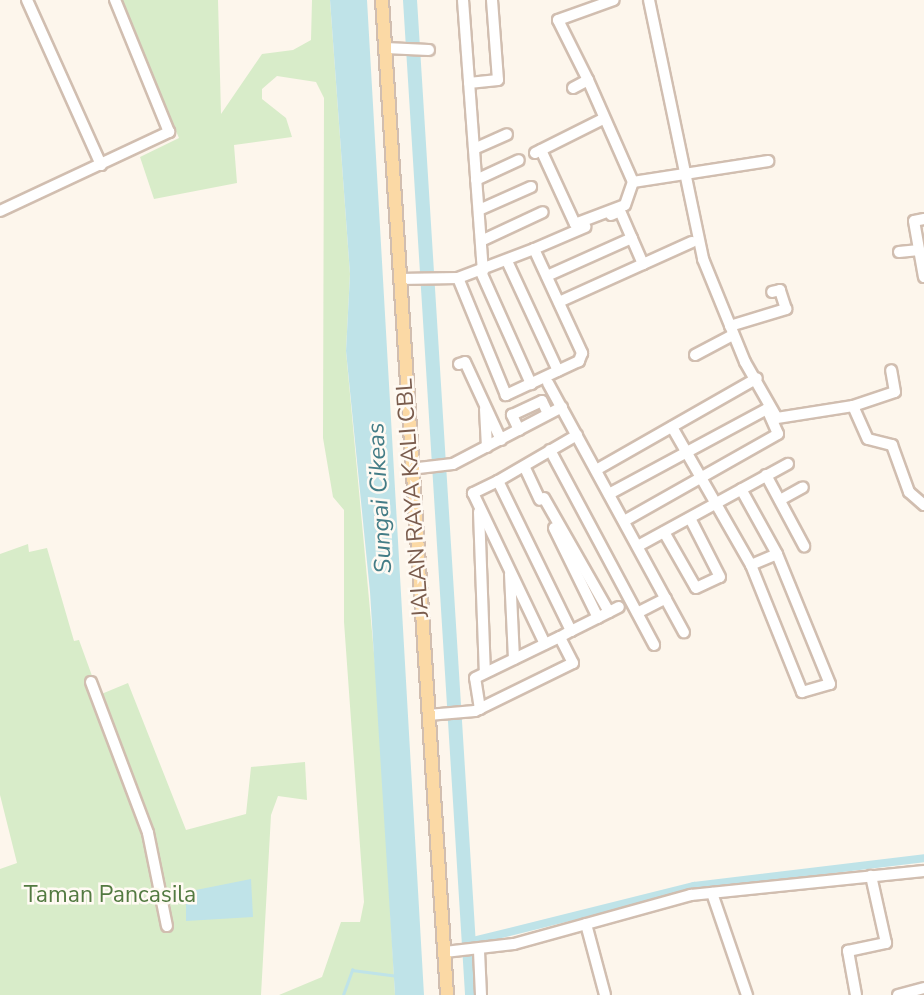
<!DOCTYPE html>
<style>
body{margin:0}
#map{position:relative;width:924px;height:995px;overflow:hidden;background:#fdf6ec;font-family:"Nunito Sans",sans-serif}
div>[style]{position:absolute}
.green>*{inset:0;background:#d8ecc9}
.water>*{inset:0;background:#bfe3e8}
.stream>*{height:2.5px;margin:-1.25px;padding:0 1.25px;transform-origin:1.25px;border-radius:1.25px;background:#bfe3e8}
.canal>*{height:8px;margin:-4px;padding:0 4px;transform-origin:4px;border-radius:4px;background:#bfe3e8}
.river>*{height:14px;margin:-7px;padding:0 7px;transform-origin:7px;border-radius:7px;background:#bfe3e8}
.roads{filter:drop-shadow(2px 0 #d1beb0) drop-shadow(-2px 0 #d1beb0) drop-shadow(0 2px #d1beb0) drop-shadow(0 -2px #d1beb0)}
.minor>*{height:10px;margin:-5px;padding:0 5px;transform-origin:5px;border-radius:5px;background:#fff}
.major>*{height:12px;margin:-6px;padding:0 6px;transform-origin:6px;border-radius:6px;background:#fbd9a5}
span{translate:-50% -50%;white-space:nowrap;text-align:center;line-height:1.15;-webkit-text-stroke:5px #fffaf3;paint-order:stroke}
.street-label{font-size:23px;color:#7a5c4d}
.park-label{font-size:23px;color:#537a41}
.water-label{font-size:24px;color:#437c86;font-style:italic}
</style>
<div id="map">
<div class="green">
<i style="clip-path:polygon(119px 0,218px 0,221px 114px,262px 54px,293px 50px,311px 40px,312px 0,330px 0,350px 274px,346px 351px,379px 707px,395px 995px,279px 995px,322px 977px,341px 922px,360px 922px,364px 902px,344px 622px,344px 510px,333px 497px,323px 438px,324px 98px,316px 82px,277px 76px,262px 89px,262px 99px,286px 118px,292px 137px,234px 145px,237px 183px,154px 199px,140px 157px,179px 138px)"></i>
<i style="clip-path:polygon(28px 544px,29px 552px,47px 548px,74px 641px,79px 640px,99px 695px,128px 683px,186px 830px,246px 814px,251px 767px,305px 762px,307px 800px,278px 796px,271px 815px,261px 995px,0 995px,0 869px,17px 863px,0 795px,0 554px)"></i>
</div>
<div class="water">
<i style="clip-path:polygon(330px 0,367px 0,424px 995px,395px 995px,370px 592px,346px 351px,350px 274px)"></i>
<i style="clip-path:polygon(251px 879px,253px 917px,186px 921px,186px 892px)"></i>
</div>
<div class="stream">
<i style="left:343px;top:995px;width:27px;rotate:-70deg"></i>
<i style="left:352px;top:970px;width:46px;rotate:7.4deg"></i>
</div>
<div class="canal">
<i style="left:469px;top:942px;width:232px;rotate:-14deg"></i>
<i style="left:694px;top:886px;width:232px;rotate:-6.9deg"></i>
</div>
<div class="river">
<i style="left:410px;top:0;width:997px;rotate:86.43deg"></i>
</div>
<div class="roads">
<div class="minor">
<i style="left:27px;top:0;width:181px;rotate:65.8deg"></i>
<i style="left:463px;top:0;width:272px;rotate:85.8deg"></i>
<i style="left:649px;top:0;width:265px;rotate:78.2deg"></i>
<i style="left:703px;top:259px;width:111px;rotate:67.8deg"></i>
<i style="left:745px;top:362px;width:64px;rotate:60.3deg"></i>
<i style="left:777px;top:418px;width:77px;rotate:-9deg"></i>
<i style="left:853px;top:406px;width:36px;rotate:66deg"></i>
<i style="left:868px;top:439px;width:25px;rotate:14deg"></i>
<i style="left:892px;top:445px;width:50px;rotate:70.1deg"></i>
<i style="left:909px;top:492px;width:20px;rotate:41deg"></i>
<i style="left:385px;top:48px;width:44px;rotate:2.6deg"></i>
<i style="left:588px;top:80px;width:67px;rotate:-116.6deg"></i>
<i style="left:558px;top:20px;width:59px;rotate:-19.7deg"></i>
<i style="left:469px;top:83px;width:29px;rotate:-6deg"></i>
<i style="left:498px;top:80px;width:80px;rotate:-94.3deg"></i>
<i style="left:573px;top:88px;width:17px;rotate:-28deg"></i>
<i style="left:588px;top:80px;width:111px;rotate:66.2deg"></i>
<i style="left:633px;top:182px;width:137px;rotate:-8.8deg"></i>
<i style="left:474px;top:149px;width:36px;rotate:-24deg"></i>
<i style="left:541px;top:150px;width:81px;rotate:65.3deg"></i>
<i style="left:575px;top:224px;width:53px;rotate:-20.8deg"></i>
<i style="left:625px;top:205px;width:24px;rotate:-71deg"></i>
<i style="left:535px;top:153px;width:76px;rotate:-26.6deg"></i>
<i style="left:476px;top:180px;width:47px;rotate:-24.9deg"></i>
<i style="left:479px;top:210px;width:57px;rotate:-23.9deg"></i>
<i style="left:0;top:211px;width:187px;rotate:-25.1deg"></i>
<i style="left:169px;top:132px;width:143px;rotate:-112.2deg"></i>
<i style="left:611px;top:215px;width:10px;rotate:-24deg"></i>
<i style="left:620px;top:211px;width:58px;rotate:66.5deg"></i>
<i style="left:924px;top:219px;width:10px;rotate:169deg"></i>
<i style="left:914px;top:221px;width:57px;rotate:79.9deg"></i>
<i style="left:481px;top:241px;width:68px;rotate:-25.1deg"></i>
<i style="left:534px;top:249px;width:56px;rotate:-23.3deg"></i>
<i style="left:899px;top:252px;width:20px;rotate:-6deg"></i>
<i style="left:507px;top:261px;width:121px;rotate:65.1deg"></i>
<i style="left:481px;top:272px;width:123px;rotate:65.9deg"></i>
<i style="left:547px;top:276px;width:93px;rotate:-24.1deg"></i>
<i style="left:399px;top:279px;width:59px;rotate:-1deg"></i>
<i style="left:458px;top:278px;width:81px;rotate:-20.9deg"></i>
<i style="left:534px;top:249px;width:115px;rotate:65.2deg"></i>
<i style="left:582px;top:353px;width:9px;rotate:111deg"></i>
<i style="left:579px;top:361px;width:81px;rotate:155deg"></i>
<i style="left:506px;top:395px;width:126px;rotate:-112.3deg"></i>
<i style="left:559px;top:302px;width:146px;rotate:-24.3deg"></i>
<i style="left:730px;top:326px;width:59px;rotate:-16.9deg"></i>
<i style="left:786px;top:309px;width:20px;rotate:-108deg"></i>
<i style="left:780px;top:290px;width:8px;rotate:166deg"></i>
<i style="left:695px;top:355px;width:43px;rotate:-27.8deg"></i>
<i style="left:459px;top:364px;width:6px;rotate:-18deg"></i>
<i style="left:465px;top:362px;width:86px;rotate:65.2deg"></i>
<i style="left:548px;top:383px;width:284px;rotate:61.4deg"></i>
<i style="left:853px;top:406px;width:44px;rotate:-18.4deg"></i>
<i style="left:895px;top:392px;width:22px;rotate:-100deg"></i>
<i style="left:485px;top:409px;width:38px;rotate:87deg"></i>
<i style="left:672px;top:427px;width:159px;rotate:60.2deg"></i>
<i style="left:751px;top:565px;width:28px;rotate:-23deg"></i>
<i style="left:777px;top:554px;width:74px;rotate:-119deg"></i>
<i style="left:519px;top:430px;width:17px;rotate:-115deg"></i>
<i style="left:512px;top:415px;width:33px;rotate:-25deg"></i>
<i style="left:542px;top:401px;width:14px;rotate:65deg"></i>
<i style="left:577px;top:435px;width:91px;rotate:149.8deg"></i>
<i style="left:498px;top:481px;width:167px;rotate:64deg"></i>
<i style="left:571px;top:631px;width:42px;rotate:-26.6deg"></i>
<i style="left:550px;top:450px;width:221px;rotate:61.9deg"></i>
<i style="left:525px;top:468px;width:35px;rotate:65deg"></i>
<i style="left:410px;top:469px;width:43px;rotate:-6.6deg"></i>
<i style="left:453px;top:464px;width:123px;rotate:-27.6deg"></i>
<i style="left:596px;top:470px;width:185px;rotate:-29.7deg"></i>
<i style="left:766px;top:475px;width:81px;rotate:61.8deg"></i>
<i style="left:498px;top:481px;width:28px;rotate:154deg"></i>
<i style="left:473px;top:493px;width:167px;rotate:64.5deg"></i>
<i style="left:609px;top:494px;width:179px;rotate:-28.3deg"></i>
<i style="left:767px;top:409px;width:27px;rotate:66deg"></i>
<i style="left:778px;top:434px;width:177px;rotate:150.5deg"></i>
<i style="left:544px;top:498px;width:131px;rotate:60.3deg"></i>
<i style="left:609px;top:612px;width:11px;rotate:-27deg"></i>
<i style="left:780px;top:500px;width:26px;rotate:-29deg"></i>
<i style="left:479px;top:512px;width:160px;rotate:87.9deg"></i>
<i style="left:554px;top:528px;width:100px;rotate:63.9deg"></i>
<i style="left:664px;top:532px;width:64px;rotate:60.3deg"></i>
<i style="left:696px;top:588px;width:26px;rotate:-25deg"></i>
<i style="left:720px;top:577px;width:66px;rotate:-117deg"></i>
<i style="left:638px;top:546px;width:171px;rotate:-28.7deg"></i>
<i style="left:751px;top:565px;width:137px;rotate:68.1deg"></i>
<i style="left:802px;top:692px;width:29px;rotate:-16deg"></i>
<i style="left:830px;top:684px;width:140px;rotate:-112.2deg"></i>
<i style="left:510px;top:574px;width:85px;rotate:87.3deg"></i>
<i style="left:639px;top:612px;width:30px;rotate:-27deg"></i>
<i style="left:91px;top:682px;width:161px;rotate:69.3deg"></i>
<i style="left:148px;top:833px;width:95px;rotate:78.5deg"></i>
<i style="left:480px;top:709px;width:31px;rotate:-99deg"></i>
<i style="left:475px;top:678px;width:94px;rotate:-25.8deg"></i>
<i style="left:428px;top:715px;width:47px;rotate:-4.9deg"></i>
<i style="left:475px;top:711px;width:109px;rotate:-26.1deg"></i>
<i style="left:573px;top:663px;width:29px;rotate:-117deg"></i>
<i style="left:560px;top:637px;width:13px;rotate:-29deg"></i>
<i style="left:712px;top:893px;width:108px;rotate:71.1deg"></i>
<i style="left:586px;top:924px;width:73px;rotate:75deg"></i>
<i style="left:479px;top:951px;width:44px;rotate:87.4deg"></i>
<i style="left:445px;top:952px;width:69px;rotate:-6.6deg"></i>
<i style="left:514px;top:944px;width:184px;rotate:-15.5deg"></i>
<i style="left:691px;top:895px;width:234px;rotate:-5.9deg"></i>
<i style="left:856px;top:995px;width:45px;rotate:-100.3deg"></i>
<i style="left:848px;top:951px;width:39px;rotate:-12deg"></i>
<i style="left:886px;top:943px;width:69px;rotate:-102.6deg"></i>
<i style="left:898px;top:995px;width:27px;rotate:-15deg"></i>
</div>
<div class="major">
<i style="left:382px;top:0;width:997px;rotate:86.26deg"></i>
</div>
</div>
<div class="street-label">
<span style="left:413px;top:498px;rotate:-94deg">JALAN RAYA KALI CBL</span>
</div>
<div class="park-label">
<span style="left:110px;top:895px">Taman Pancasila</span>
</div>
<div class="water-label">
<span style="left:380px;top:498px;rotate:-93deg">Sungai Cikeas</span>
</div>
</div>
